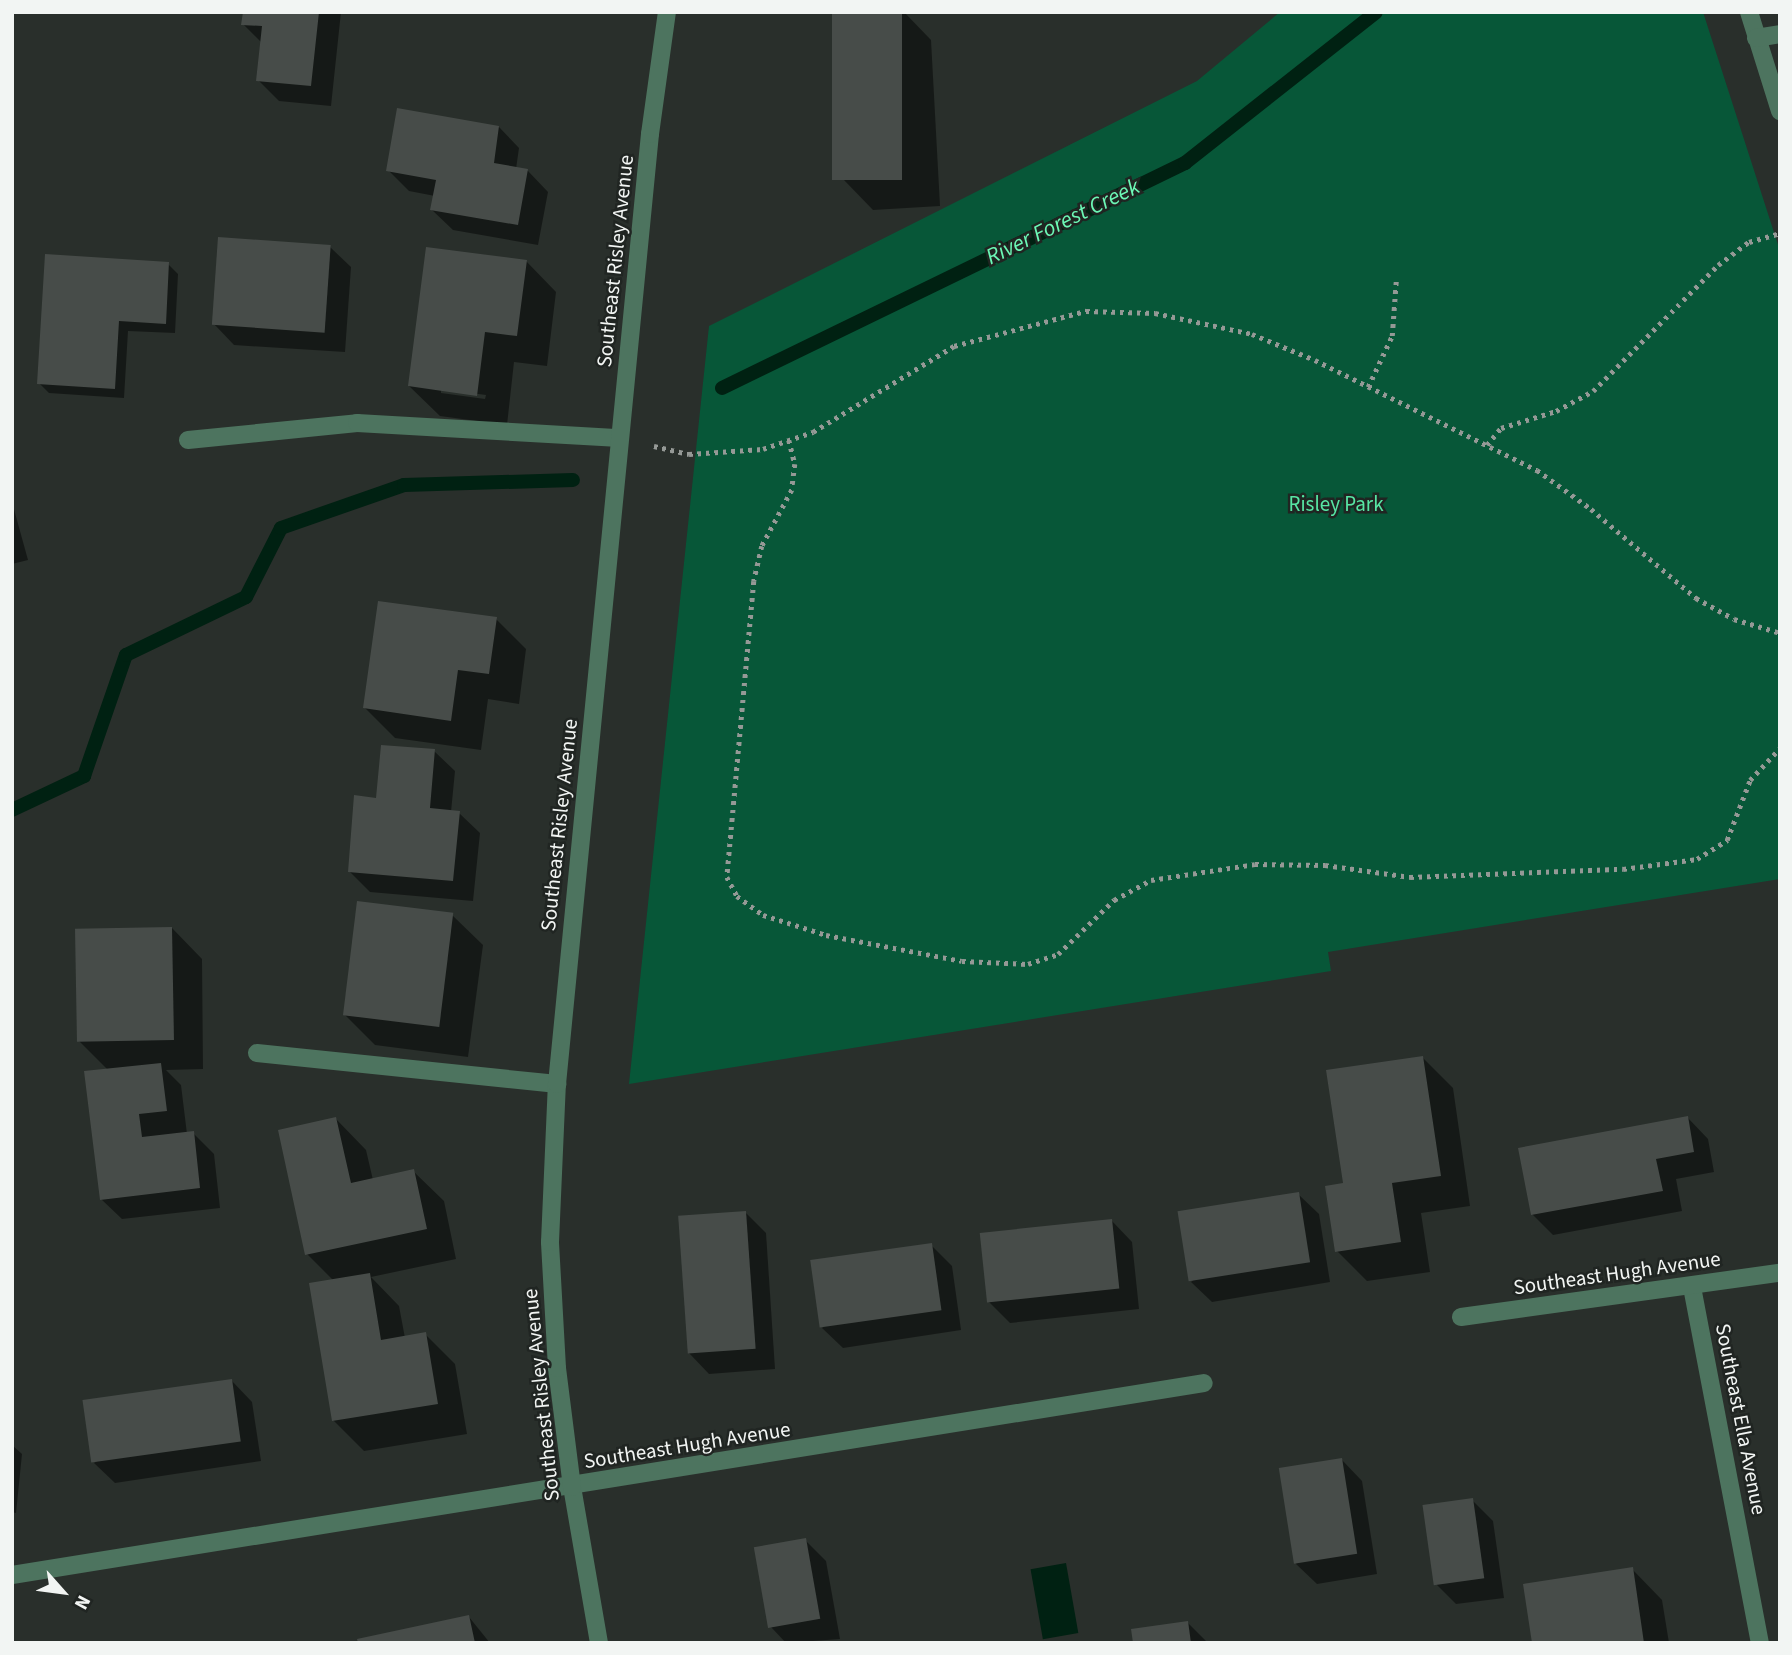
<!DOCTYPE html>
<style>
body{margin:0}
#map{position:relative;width:1792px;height:1655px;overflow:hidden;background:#292f2b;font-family:"Source Sans 3",sans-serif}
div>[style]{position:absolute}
.green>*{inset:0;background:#075738}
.water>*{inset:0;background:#002112;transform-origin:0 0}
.shadow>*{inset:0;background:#0007}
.stream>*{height:14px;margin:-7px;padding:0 7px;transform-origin:7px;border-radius:7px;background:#002112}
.building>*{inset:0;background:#474c49;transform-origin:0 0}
.path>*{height:4.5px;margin-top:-2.25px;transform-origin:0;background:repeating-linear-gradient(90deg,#959996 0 3.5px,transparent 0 8.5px)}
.lane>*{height:18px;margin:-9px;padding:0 9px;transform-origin:9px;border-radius:9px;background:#4d745f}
.street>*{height:18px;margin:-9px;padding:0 9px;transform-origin:9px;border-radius:9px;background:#4d745f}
span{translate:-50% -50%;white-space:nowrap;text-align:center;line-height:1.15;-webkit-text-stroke:5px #202522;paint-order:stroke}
.street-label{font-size:21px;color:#f2f5f3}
.park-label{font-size:21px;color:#57e6a4}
.water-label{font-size:23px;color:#6cf8b6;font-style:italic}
.frame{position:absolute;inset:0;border:14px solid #f2f5f3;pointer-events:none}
.north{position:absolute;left:28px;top:1557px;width:70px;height:70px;-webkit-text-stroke:5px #202522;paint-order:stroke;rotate:118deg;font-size:19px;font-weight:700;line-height:28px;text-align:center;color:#f2f5f3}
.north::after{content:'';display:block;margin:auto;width:24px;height:32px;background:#f2f5f3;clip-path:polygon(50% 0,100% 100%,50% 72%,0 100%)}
</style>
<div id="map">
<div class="green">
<i style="clip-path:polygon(1280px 12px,1703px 12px,1780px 251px,1780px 879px,1328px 952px,1331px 971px,629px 1084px,709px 326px,1197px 81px)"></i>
</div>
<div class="water">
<i style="left:1066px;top:1563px;width:71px;height:36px;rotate:80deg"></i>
</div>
<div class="shadow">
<i style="clip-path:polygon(245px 12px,341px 12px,331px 106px,279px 101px,258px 80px,262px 43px,243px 24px)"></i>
<i style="clip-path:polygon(858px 12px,904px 12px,931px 40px,940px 206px,873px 210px,843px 179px)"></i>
<i style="clip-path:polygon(499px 127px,519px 148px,516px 169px,528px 171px,548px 192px,538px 245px,453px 230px,432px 210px,435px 196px,409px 191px,388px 170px)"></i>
<i style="clip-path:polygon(330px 247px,351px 267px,345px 352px,234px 345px,214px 324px)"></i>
<i style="clip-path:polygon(evenodd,526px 261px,556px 292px,547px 366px,514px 362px,507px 425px,440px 416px,409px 386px,526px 261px,441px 389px,486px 395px,485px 399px,441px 393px,441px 389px)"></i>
<i style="clip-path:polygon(168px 264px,178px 274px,175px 333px,128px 331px,124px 398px,49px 393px,39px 383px)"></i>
<i style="clip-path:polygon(12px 502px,28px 560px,12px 564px)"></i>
<i style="clip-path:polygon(496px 619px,526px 649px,519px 704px,488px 699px,481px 750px,395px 738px,365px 708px)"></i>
<i style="clip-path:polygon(434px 751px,455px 771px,451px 812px,459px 813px,480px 833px,473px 901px,370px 892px,349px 871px,377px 800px)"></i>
<i style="clip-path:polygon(452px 915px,483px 945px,468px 1057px,375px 1045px,345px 1015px)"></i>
<i style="clip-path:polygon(172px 928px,202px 959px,203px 1069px,166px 1070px,181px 1085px,187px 1134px,193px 1133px,214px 1154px,220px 1208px,122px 1219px,101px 1199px,108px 1070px,78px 1040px)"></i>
<i style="clip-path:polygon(1423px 1058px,1453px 1088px,1470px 1206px,1421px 1213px,1430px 1272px,1367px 1281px,1337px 1251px)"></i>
<i style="clip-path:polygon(1688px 1118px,1708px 1139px,1714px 1172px,1676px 1179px,1682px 1211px,1553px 1235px,1532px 1214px)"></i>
<i style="clip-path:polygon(336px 1119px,366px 1150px,373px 1180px,413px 1171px,444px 1201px,456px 1259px,371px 1277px,399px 1306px,405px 1338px,425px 1334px,455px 1364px,467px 1434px,364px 1451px,333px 1420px,334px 1281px,307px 1254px)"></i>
<i style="clip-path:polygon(1298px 1194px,1319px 1214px,1330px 1282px,1212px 1302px,1191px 1282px)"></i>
<i style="clip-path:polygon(746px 1213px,766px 1233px,775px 1369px,709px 1374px,689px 1353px)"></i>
<i style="clip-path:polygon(1112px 1221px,1132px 1242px,1139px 1309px,1010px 1323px,989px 1302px)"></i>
<i style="clip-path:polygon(931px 1245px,952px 1266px,961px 1330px,843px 1348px,822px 1328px)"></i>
<i style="clip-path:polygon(232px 1381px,252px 1402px,261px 1461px,115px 1483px,94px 1463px)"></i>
<i style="clip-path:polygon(12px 1445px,22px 1454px,16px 1513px,12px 1512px)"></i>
<i style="clip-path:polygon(1342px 1460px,1362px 1481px,1377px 1574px,1317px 1584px,1296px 1564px)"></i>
<i style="clip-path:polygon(1472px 1500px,1493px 1521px,1504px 1598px,1456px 1604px,1435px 1583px)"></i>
<i style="clip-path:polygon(805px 1540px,826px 1561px,840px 1639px,786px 1643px,771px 1627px)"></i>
<i style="clip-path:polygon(1632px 1569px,1662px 1600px,1669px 1643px,1534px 1643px)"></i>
<i style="clip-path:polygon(469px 1617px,490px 1643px,360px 1643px)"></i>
<i style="clip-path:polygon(1188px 1623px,1208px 1643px,1134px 1643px)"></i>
</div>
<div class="stream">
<i style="left:722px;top:388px;width:515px;rotate:-25.92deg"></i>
<i style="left:1185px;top:163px;width:243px;rotate:-38.3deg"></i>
<i style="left:12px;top:810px;width:80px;rotate:-25.3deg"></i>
<i style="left:84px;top:776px;width:128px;rotate:-70.9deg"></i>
<i style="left:126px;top:655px;width:133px;rotate:-25.8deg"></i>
<i style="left:246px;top:597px;width:77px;rotate:-63.1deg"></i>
<i style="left:281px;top:528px;width:130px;rotate:-19.3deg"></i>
<i style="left:404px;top:485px;width:169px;rotate:-1.7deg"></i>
</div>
<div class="building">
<i style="clip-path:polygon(243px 12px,319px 12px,311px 86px,256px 81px,262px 26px,241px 25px)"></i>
<i style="left:832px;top:12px;width:70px;height:168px"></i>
<i style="clip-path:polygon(397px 108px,499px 126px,494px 163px,528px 169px,518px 225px,430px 210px,436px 180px,386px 171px)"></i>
<i style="left:218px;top:237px;width:113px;height:88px;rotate:4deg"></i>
<i style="clip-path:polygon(426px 247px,527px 260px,517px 336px,485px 332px,477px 396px,408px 386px)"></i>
<i style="clip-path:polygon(45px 254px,169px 262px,166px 324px,119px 321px,115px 389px,37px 384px)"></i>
<i style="clip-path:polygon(378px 601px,497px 617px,489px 674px,458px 670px,451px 721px,363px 708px)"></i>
<i style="clip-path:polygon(381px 745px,435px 749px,430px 808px,460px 811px,453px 881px,348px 872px,354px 795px,376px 798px)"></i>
<i style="left:357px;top:901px;width:97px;height:115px;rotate:7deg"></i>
<i style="left:172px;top:927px;width:113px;height:97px;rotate:89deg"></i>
<i style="clip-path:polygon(1423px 1056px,1441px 1176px,1392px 1183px,1401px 1242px,1335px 1252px,1325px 1186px,1343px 1183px,1326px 1070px)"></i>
<i style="clip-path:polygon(161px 1063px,167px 1111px,139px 1114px,142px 1137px,194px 1131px,200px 1188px,100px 1200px,84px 1071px)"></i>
<i style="clip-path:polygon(1688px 1116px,1694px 1152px,1656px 1159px,1663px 1191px,1531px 1215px,1518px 1148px)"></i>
<i style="clip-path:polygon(336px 1117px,351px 1183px,414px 1169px,427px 1229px,305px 1255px,278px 1130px)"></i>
<i style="left:1299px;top:1192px;width:71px;height:123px;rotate:81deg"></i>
<i style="left:746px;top:1211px;width:138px;height:68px;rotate:86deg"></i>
<i style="left:1112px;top:1219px;width:70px;height:133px;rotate:84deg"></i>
<i style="left:932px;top:1243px;width:68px;height:123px;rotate:82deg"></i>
<i style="clip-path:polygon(370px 1273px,381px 1340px,426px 1332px,438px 1404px,332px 1421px,309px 1283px)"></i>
<i style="left:232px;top:1379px;width:63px;height:151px;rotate:82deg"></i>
<i style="left:1342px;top:1458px;width:97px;height:64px;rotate:81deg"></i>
<i style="left:1473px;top:1498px;width:81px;height:51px;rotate:82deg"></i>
<i style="left:806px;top:1538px;width:82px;height:53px;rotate:80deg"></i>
<i style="clip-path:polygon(1633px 1567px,1644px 1643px,1532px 1643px,1523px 1584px)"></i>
<i style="clip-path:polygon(469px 1615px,475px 1643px,358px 1643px,357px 1639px)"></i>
<i style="clip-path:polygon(1188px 1621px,1191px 1643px,1133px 1643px,1131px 1629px)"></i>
</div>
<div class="path">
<i style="left:1368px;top:387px;width:56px;rotate:-64.8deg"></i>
<i style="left:1392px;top:336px;width:55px;rotate:-85.8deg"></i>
<i style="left:789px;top:440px;width:25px;rotate:76deg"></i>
<i style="left:795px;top:464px;width:26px;rotate:97deg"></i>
<i style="left:792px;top:490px;width:64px;rotate:118.2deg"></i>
<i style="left:762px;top:546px;width:36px;rotate:103deg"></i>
<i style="left:754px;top:581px;width:297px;rotate:95.2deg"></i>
<i style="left:727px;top:877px;width:21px;rotate:62deg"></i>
<i style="left:737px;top:896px;width:32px;rotate:36deg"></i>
<i style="left:763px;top:915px;width:66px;rotate:17.6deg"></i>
<i style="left:826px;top:935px;width:138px;rotate:10.8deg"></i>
<i style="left:962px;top:961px;width:66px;rotate:2.6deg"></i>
<i style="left:1028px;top:964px;width:32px;rotate:-18deg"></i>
<i style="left:1058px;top:954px;width:78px;rotate:-44deg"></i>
<i style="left:1114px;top:900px;width:42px;rotate:-28.4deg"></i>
<i style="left:1151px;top:880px;width:105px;rotate:-8.7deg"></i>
<i style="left:1255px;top:864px;width:70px;rotate:0.8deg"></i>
<i style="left:1325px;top:865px;width:86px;rotate:8deg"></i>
<i style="left:1410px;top:877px;width:213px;rotate:-2.2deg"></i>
<i style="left:1623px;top:869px;width:75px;rotate:-7.7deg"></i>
<i style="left:1697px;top:859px;width:36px;rotate:-32deg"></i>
<i style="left:1727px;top:840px;width:64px;rotate:-69deg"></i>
<i style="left:1750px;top:780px;width:44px;rotate:-46.8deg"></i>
<i style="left:1487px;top:445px;width:22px;rotate:-51deg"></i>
<i style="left:1501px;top:428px;width:58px;rotate:-17.2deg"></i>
<i style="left:1556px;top:411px;width:42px;rotate:-28.4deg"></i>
<i style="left:1593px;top:391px;width:177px;rotate:-45.2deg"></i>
<i style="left:1718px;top:265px;width:39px;rotate:-37deg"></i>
<i style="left:1749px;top:242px;width:32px;rotate:-16deg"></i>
<i style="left:654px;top:446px;width:36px;rotate:13deg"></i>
<i style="left:689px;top:454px;width:74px;rotate:-3.9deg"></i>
<i style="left:763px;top:449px;width:53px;rotate:-18.8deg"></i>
<i style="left:813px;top:432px;width:165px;rotate:-31.4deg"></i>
<i style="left:954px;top:346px;width:137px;rotate:-14.9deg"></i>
<i style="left:1086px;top:311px;width:69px;rotate:1.7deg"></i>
<i style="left:1155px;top:313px;width:99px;rotate:12.2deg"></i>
<i style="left:1252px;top:334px;width:68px;rotate:22.4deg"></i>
<i style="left:1315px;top:360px;width:248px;rotate:26.4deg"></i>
<i style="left:1537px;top:470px;width:67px;rotate:35.8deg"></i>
<i style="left:1591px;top:509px;width:138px;rotate:40.3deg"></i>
<i style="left:1696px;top:598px;width:43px;rotate:28.9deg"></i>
<i style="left:1734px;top:619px;width:48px;rotate:16.9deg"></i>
</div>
<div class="lane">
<i style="left:188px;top:440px;width:170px;rotate:-5.7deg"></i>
<i style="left:357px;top:423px;width:263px;rotate:3.3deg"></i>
<i style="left:257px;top:1053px;width:302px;rotate:5.9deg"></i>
</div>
<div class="street">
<i style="left:1749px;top:12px;width:104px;rotate:72.6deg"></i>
<i style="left:1756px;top:38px;width:24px;rotate:-9deg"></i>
<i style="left:1692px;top:1287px;width:362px;rotate:79.2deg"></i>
<i style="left:1461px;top:1317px;width:322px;rotate:-7.9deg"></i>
<i style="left:12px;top:1575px;width:1207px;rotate:-9.15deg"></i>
<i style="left:599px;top:1643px;width:158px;rotate:-99.8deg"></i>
<i style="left:572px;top:1487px;width:120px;rotate:-97.2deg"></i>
<i style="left:557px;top:1368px;width:126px;rotate:-93.2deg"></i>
<i style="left:550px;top:1242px;width:158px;rotate:-87.5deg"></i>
<i style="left:557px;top:1084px;width:955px;rotate:-84.41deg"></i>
<i style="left:650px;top:134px;width:123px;rotate:-82.1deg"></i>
</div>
<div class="street-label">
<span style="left:615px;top:261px;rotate:-84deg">Southeast Risley Avenue</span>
<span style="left:559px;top:825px;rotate:-84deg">Southeast Risley Avenue</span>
<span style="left:1617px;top:1273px;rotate:-8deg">Southeast Hugh Avenue</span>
<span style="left:541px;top:1395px;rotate:-96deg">Southeast Risley Avenue</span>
<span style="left:1741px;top:1419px;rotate:79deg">Southeast Ella Avenue</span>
<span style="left:687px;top:1445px;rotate:-9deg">Southeast Hugh Avenue</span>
</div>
<div class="park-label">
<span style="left:1336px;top:504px">Risley Park</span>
</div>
<div class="water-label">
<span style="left:1063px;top:222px;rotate:-26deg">River Forest Creek</span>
</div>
<div class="frame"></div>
<div class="north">N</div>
</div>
